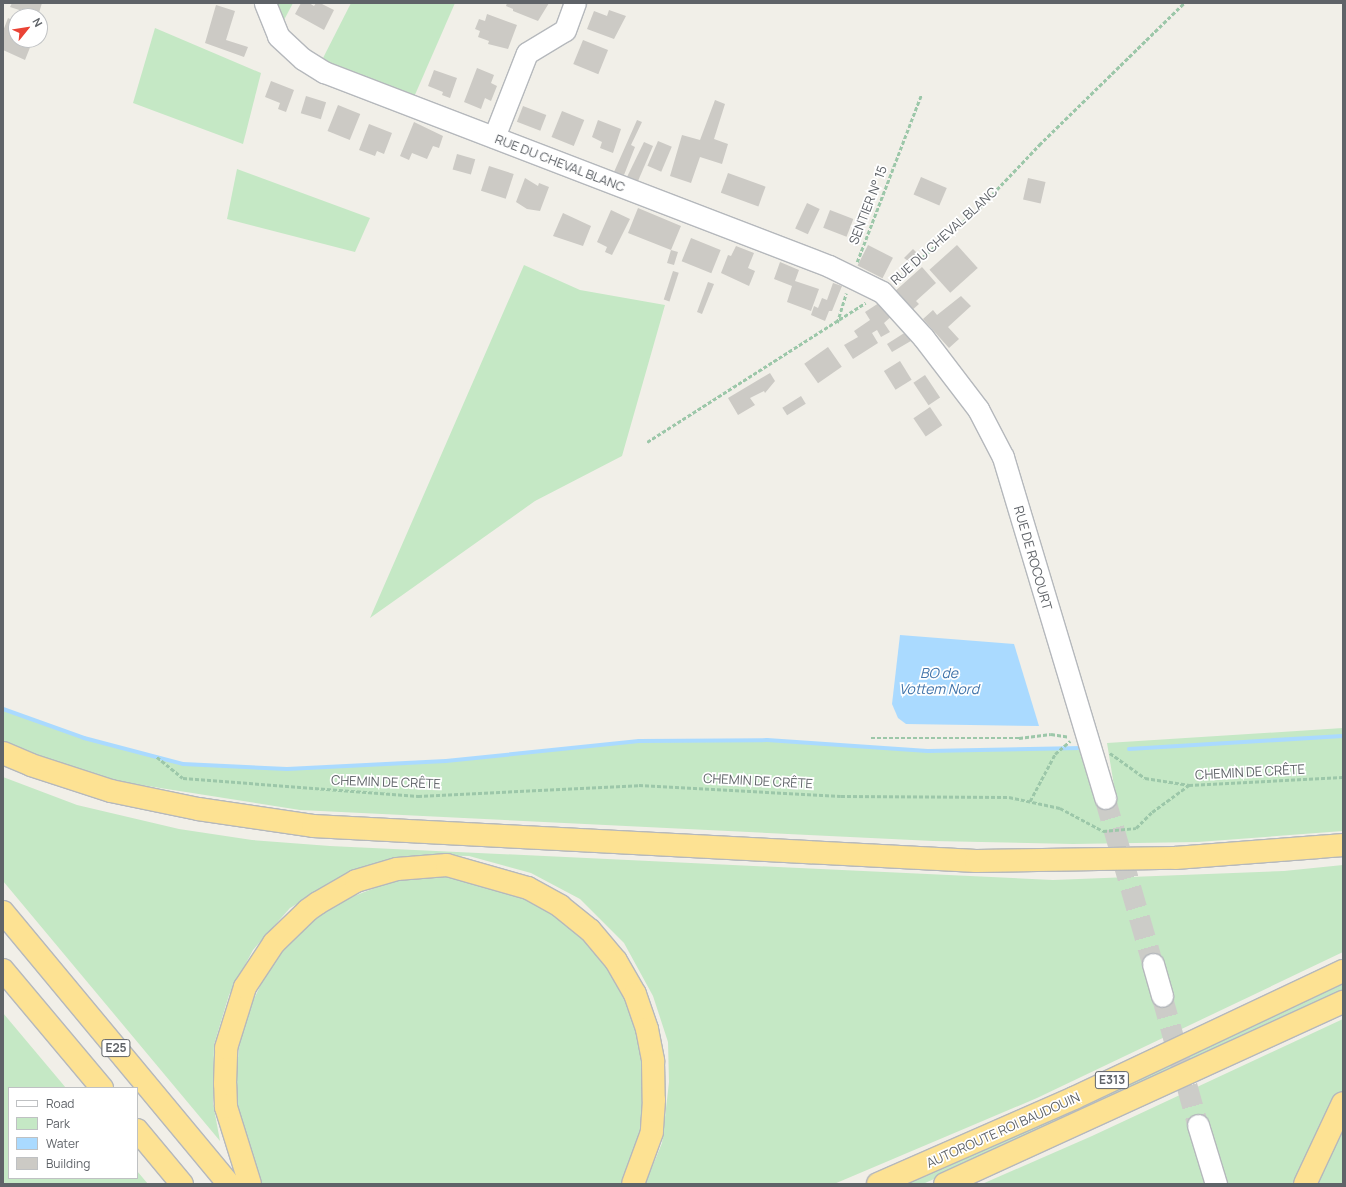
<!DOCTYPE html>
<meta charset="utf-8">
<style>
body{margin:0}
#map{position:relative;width:1346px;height:1187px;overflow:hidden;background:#f1efe8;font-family:Manrope,sans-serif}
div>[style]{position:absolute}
.green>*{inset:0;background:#c5e8c5}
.water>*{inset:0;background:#aadaff}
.stream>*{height:4px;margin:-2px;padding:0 2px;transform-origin:2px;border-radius:2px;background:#aadaff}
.building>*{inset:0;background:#cccac5;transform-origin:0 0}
.minor-tunnel>*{height:21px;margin-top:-10.5px;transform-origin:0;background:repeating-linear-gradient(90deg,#ccccc8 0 21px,transparent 0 31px)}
.path>*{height:2.5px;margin-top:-1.25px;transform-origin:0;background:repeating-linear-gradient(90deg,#9cc7a9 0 4px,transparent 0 6px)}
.roads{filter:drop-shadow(1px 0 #b5b8bc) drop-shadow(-1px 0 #b5b8bc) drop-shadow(0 1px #b5b8bc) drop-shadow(0 -1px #b5b8bc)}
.minor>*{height:21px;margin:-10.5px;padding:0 10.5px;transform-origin:10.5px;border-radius:10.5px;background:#fff}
.highway>*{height:22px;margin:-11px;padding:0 11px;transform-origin:11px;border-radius:11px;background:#fde293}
span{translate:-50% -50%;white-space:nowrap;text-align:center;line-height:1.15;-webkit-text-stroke:3.5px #fff;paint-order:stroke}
.shield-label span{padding:1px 3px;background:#fff;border:1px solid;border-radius:3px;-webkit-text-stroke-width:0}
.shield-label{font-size:12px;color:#5f6368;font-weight:700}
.street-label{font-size:13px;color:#5f6368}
.water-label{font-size:14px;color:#4174aa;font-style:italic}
.frame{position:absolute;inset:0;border:4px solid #5f6368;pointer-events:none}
.legend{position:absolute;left:8px;top:1087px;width:130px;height:92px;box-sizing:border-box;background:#fff;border:1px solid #bfc1c3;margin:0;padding:5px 7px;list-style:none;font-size:12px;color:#5f6368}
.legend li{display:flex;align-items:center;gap:8px;height:20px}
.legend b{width:20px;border:1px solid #bfc1c3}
.north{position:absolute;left:8px;top:8px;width:40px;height:40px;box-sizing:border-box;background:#fff;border:1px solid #bfc1c3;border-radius:50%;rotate:60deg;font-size:11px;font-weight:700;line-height:16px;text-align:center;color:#5f6368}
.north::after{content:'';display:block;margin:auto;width:14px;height:18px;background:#ea4335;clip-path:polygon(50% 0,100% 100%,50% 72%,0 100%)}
</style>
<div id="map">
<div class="green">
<i style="clip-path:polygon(274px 3px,293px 3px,284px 20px)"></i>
<i style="clip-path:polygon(351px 3px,455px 3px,414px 97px,321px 62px)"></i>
<i style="clip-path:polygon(155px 28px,261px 73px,243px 144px,133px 103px)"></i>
<i style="clip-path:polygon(237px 169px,370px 218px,355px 252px,227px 219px)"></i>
<i style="clip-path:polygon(524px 265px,580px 290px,665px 305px,622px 456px,535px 501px,370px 618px)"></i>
<i style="clip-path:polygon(3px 710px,87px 740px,183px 764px,287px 769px,446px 761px,639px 741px,767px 740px,928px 751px,1082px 748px,1095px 800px,1116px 798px,1107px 743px,1343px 728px,1343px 831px,1198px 842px,1073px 844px,933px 841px,300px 810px,122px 782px,43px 758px,3px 742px)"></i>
<i style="clip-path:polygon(3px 777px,77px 805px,179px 829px,252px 840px,330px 846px,1053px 880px,1284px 871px,1343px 865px,1343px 952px,1037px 1098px,834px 1184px,645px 1184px,662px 1143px,669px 1082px,668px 1042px,653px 996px,624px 943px,580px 899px,531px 873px,469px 856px,423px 855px,386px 860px,339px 879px,290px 908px,253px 950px,229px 995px,214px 1045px,213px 1103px,220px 1141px,3px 881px)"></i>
<i style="clip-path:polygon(428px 874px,458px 875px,520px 889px,592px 938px,641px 1024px,647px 1114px,624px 1184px,262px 1183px,250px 1161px,236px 1105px,236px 1076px,240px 1039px,250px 1007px,267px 972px,285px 946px,312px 920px,336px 903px,398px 879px)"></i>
<i style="clip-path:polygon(1343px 981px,1343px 992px,1079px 1113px,923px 1184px,898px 1184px)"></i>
<i style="clip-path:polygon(3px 1013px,66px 1088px,9px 1088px,9px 1178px,137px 1178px,137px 1171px,148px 1184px,3px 1184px)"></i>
<i style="clip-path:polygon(1343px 1019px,1343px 1096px,1298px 1184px,1226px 1184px,1208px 1119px,1191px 1126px,1208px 1184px,982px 1184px,1092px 1136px)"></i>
<i style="clip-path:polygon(1343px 1131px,1343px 1184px,1318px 1184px,1324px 1169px)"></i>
</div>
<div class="water">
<i style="clip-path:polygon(900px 635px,1014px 644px,1039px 726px,906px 724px,898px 718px,892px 704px)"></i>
</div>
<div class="stream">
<i style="left:3px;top:709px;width:86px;rotate:19.7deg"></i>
<i style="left:84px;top:738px;width:102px;rotate:14.7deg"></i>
<i style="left:183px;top:764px;width:104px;rotate:2.8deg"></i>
<i style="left:287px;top:769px;width:159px;rotate:-2.9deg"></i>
<i style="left:446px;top:761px;width:194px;rotate:-5.9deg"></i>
<i style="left:639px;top:741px;width:128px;rotate:-0.4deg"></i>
<i style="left:767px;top:740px;width:161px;rotate:3.9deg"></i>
<i style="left:928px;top:751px;width:154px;rotate:-1.1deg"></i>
<i style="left:1129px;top:749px;width:214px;rotate:-3.5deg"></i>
</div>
<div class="building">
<i style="clip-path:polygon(12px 3px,42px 3px,38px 16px,10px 7px)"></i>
<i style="clip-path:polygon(301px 3px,309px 3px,314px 6px,316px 3px,320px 3px,334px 10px,324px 30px,295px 14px)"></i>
<i style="clip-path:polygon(507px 3px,549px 3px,538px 21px,513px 11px,513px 9px,506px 6px)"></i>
<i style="clip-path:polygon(216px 5px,235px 11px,226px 40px,248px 47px,244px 57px,205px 43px)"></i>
<i style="clip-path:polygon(609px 10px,626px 16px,614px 39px,587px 29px,594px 11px,607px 16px)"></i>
<i style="clip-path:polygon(487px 14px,517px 25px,508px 49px,488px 44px,489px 41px,478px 37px,480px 31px,475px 29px,479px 19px,485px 21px)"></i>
<i style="clip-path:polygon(8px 18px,16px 22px,16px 40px,33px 40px,25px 60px,3px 50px,3px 31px)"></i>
<i style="left:583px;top:40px;width:27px;height:26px;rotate:22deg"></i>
<i style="clip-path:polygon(477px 68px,494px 75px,491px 83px,497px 86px,491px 101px,485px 98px,481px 109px,464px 102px)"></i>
<i style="clip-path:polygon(434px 70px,457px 78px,450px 98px,442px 95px,443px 92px,428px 86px)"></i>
<i style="clip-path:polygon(271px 81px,294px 90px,286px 112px,278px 109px,280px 103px,265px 97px)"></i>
<i style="left:306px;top:96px;width:21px;height:18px;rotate:17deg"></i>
<i style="clip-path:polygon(715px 100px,725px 104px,714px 139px,728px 144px,722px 164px,700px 157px,691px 183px,670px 176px,682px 135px,700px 140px)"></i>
<i style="left:338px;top:105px;width:24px;height:28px;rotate:22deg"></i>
<i style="left:523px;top:106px;width:25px;height:17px;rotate:21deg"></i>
<i style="left:562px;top:111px;width:24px;height:28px;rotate:22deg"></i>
<i style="clip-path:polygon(598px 120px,621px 129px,613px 153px,600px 148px,602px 142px,592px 137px)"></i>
<i style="clip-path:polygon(637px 120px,642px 122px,631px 145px,635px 147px,624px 175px,614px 172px)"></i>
<i style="clip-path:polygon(414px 122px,443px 136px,439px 148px,433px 146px,427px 159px,412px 153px,409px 160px,400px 156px)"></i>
<i style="clip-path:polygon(369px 124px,392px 133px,384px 154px,377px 151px,375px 156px,359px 150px)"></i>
<i style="left:658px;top:141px;width:15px;height:27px;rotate:23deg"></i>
<i style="clip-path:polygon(644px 142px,653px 146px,638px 181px,627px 177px)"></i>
<i style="left:457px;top:154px;width:19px;height:16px;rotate:16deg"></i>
<i style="left:489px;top:166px;width:26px;height:26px;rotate:18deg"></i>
<i style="left:728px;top:173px;width:40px;height:21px;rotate:20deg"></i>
<i style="left:921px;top:177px;width:28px;height:19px;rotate:23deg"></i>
<i style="clip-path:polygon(525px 178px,538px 186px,539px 183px,549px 187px,540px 211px,527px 209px,516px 202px)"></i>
<i style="left:1028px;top:178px;width:18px;height:22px;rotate:13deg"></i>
<i style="left:807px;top:203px;width:14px;height:28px;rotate:25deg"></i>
<i style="clip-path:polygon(638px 208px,681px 226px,671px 250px,678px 252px,674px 265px,667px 263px,671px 250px,628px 233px)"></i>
<i style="clip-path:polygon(611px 210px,630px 219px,612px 255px,605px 252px,607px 247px,597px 242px)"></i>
<i style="left:830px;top:210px;width:25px;height:19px;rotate:21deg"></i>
<i style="clip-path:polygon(563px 213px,591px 226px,583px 246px,553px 236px)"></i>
<i style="left:691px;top:238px;width:32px;height:25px;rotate:22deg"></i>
<i style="left:868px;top:245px;width:28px;height:23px;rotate:27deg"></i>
<i style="left:957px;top:245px;width:31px;height:37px;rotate:48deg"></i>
<i style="clip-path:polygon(736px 246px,754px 253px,748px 268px,755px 271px,749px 286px,721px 273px,728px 255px,731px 256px)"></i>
<i style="clip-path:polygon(913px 249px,917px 253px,908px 261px,904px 258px)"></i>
<i style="clip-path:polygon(780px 262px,799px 270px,795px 281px,819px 289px,811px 311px,787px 302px,792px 286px,774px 279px)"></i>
<i style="clip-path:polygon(922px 267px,936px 283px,916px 301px,919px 304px,910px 312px,893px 293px)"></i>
<i style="left:673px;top:271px;width:6px;height:30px;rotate:18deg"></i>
<i style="clip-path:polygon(708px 282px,714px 284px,702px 314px,697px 312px)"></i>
<i style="clip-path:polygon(833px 283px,842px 286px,832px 311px,829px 311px,825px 321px,811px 315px,814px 306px,818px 308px,822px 298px,827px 300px)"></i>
<i style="clip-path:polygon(961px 296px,971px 306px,948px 327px,959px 339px,949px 348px,923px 319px,933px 310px,937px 315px)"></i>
<i style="clip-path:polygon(882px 301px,894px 314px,884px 323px,890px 332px,881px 337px,877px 330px,872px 333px,878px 343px,853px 359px,844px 345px,858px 337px,854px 331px,870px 320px,865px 312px)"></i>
<i style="clip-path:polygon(909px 330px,916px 338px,892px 352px,887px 344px)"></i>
<i style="left:828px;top:347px;width:24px;height:29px;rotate:55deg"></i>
<i style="left:900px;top:361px;width:22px;height:19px;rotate:58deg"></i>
<i style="clip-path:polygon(770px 373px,775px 381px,765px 393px,764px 391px,750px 398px,755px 405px,738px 415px,728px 398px)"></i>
<i style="left:925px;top:375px;width:27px;height:14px;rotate:56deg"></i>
<i style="left:801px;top:396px;width:9px;height:22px;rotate:58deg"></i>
<i style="left:930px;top:407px;width:22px;height:20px;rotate:56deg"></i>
</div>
<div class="minor-tunnel">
<i style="left:1105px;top:798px;width:173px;rotate:73.9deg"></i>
<i style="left:1162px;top:996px;width:134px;rotate:74.4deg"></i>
</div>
<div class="path">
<i style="left:857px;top:262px;width:179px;rotate:-69deg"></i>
<i style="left:895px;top:281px;width:113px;rotate:-41deg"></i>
<i style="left:980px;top:207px;width:86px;rotate:-46.4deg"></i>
<i style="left:1039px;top:145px;width:203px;rotate:-44.4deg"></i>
<i style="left:837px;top:323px;width:31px;rotate:-73deg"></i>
<i style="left:647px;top:442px;width:259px;rotate:-32.5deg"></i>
<i style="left:871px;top:738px;width:148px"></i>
<i style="left:1019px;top:738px;width:32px;rotate:-7deg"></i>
<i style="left:1051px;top:734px;width:18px;rotate:9deg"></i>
<i style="left:1110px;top:753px;width:43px;rotate:35.5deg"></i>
<i style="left:1145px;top:778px;width:45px;rotate:9deg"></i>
<i style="left:157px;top:757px;width:33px;rotate:39deg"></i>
<i style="left:183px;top:778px;width:236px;rotate:4.4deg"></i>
<i style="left:418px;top:796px;width:221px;rotate:-2.8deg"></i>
<i style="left:639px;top:785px;width:202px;rotate:3.1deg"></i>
<i style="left:841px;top:796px;width:168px;rotate:0.3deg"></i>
<i style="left:1009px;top:797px;width:52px;rotate:12.2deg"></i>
<i style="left:1060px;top:808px;width:49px;rotate:28.1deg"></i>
<i style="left:1103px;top:831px;width:33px;rotate:-5deg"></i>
<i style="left:1136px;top:828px;width:23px;rotate:-45deg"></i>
<i style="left:1152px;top:812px;width:46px;rotate:-36.1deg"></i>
<i style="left:1189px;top:785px;width:154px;rotate:-3deg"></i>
<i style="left:1030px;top:801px;width:53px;rotate:-62deg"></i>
<i style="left:1055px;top:754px;width:20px;rotate:-41deg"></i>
</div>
<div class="roads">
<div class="minor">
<i style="left:265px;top:3px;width:35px;rotate:68deg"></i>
<i style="left:278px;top:36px;width:34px;rotate:43deg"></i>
<i style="left:303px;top:59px;width:25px;rotate:32deg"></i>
<i style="left:324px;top:72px;width:541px;rotate:21.01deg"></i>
<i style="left:829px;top:266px;width:59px;rotate:26.1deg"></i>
<i style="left:882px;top:292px;width:61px;rotate:47.7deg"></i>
<i style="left:923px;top:337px;width:91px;rotate:52.6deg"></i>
<i style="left:978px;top:409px;width:54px;rotate:62.5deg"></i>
<i style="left:1003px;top:457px;width:356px;rotate:73.3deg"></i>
<i style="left:494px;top:137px;width:90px;rotate:-68.6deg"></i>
<i style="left:527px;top:53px;width:44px;rotate:-31.2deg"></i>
<i style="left:565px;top:30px;width:29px;rotate:-70deg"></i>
<i style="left:1153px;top:964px;width:33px;rotate:74deg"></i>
<i style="left:1198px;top:1125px;width:62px;rotate:73deg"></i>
</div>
<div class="highway">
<i style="left:3px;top:753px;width:30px;rotate:23deg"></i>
<i style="left:31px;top:765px;width:84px;rotate:18deg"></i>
<i style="left:111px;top:791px;width:89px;rotate:11.7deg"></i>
<i style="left:198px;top:809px;width:116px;rotate:8.4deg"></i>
<i style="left:313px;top:826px;width:664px;rotate:3.02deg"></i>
<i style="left:976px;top:861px;width:199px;rotate:-0.9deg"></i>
<i style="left:1175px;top:858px;width:169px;rotate:-4.4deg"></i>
<i style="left:3px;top:912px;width:354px;rotate:50.3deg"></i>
<i style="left:3px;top:970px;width:154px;rotate:50deg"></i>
<i style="left:137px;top:1130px;width:70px;rotate:50.2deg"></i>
<i style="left:250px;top:1184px;width:81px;rotate:-107.3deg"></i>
<i style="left:226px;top:1107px;width:23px;rotate:-92deg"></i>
<i style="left:225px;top:1084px;width:36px;rotate:-88deg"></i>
<i style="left:226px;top:1048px;width:64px;rotate:-72.7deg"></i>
<i style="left:245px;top:987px;width:53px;rotate:-56.6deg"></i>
<i style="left:274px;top:943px;width:47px;rotate:-44.1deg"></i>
<i style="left:308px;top:910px;width:12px;rotate:-35deg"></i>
<i style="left:318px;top:903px;width:44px;rotate:-30.1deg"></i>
<i style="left:356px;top:881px;width:43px;rotate:-16.3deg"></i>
<i style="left:397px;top:869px;width:50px;rotate:-4.6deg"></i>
<i style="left:447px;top:865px;width:84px;rotate:15.9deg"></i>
<i style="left:528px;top:888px;width:37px;rotate:29deg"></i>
<i style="left:560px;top:906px;width:38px;rotate:39deg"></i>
<i style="left:590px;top:930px;width:40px;rotate:50deg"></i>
<i style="left:616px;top:961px;width:38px;rotate:60deg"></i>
<i style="left:635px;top:994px;width:37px;rotate:71deg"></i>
<i style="left:647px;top:1029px;width:33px;rotate:79deg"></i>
<i style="left:653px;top:1061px;width:39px;rotate:89deg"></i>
<i style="left:654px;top:1100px;width:32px;rotate:94deg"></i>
<i style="left:652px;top:1132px;width:55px;rotate:110.1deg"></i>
<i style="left:878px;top:1184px;width:214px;rotate:-23.7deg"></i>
<i style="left:1074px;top:1098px;width:297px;rotate:-25.3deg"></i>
<i style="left:945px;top:1184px;width:438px;rotate:-24.6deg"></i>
<i style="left:1305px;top:1184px;width:89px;rotate:-64.9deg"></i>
</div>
</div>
<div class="shield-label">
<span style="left:116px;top:1048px">E25</span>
<span style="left:1112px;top:1080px">E313</span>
</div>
<div class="street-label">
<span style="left:560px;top:163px;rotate:21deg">RUE DU CHEVAL BLANC</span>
<span style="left:868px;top:205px;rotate:-69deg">SENTIER N° 15</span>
<span style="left:944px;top:236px;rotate:-42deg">RUE DU CHEVAL BLANC</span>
<span style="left:1033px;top:558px;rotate:74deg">RUE DE ROCOURT</span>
<span style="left:1250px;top:772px;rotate:-3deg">CHEMIN DE CRÊTE</span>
<span style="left:758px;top:781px;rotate:3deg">CHEMIN DE CRÊTE</span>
<span style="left:386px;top:782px;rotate:2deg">CHEMIN DE CRÊTE</span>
<span style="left:1003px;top:1130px;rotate:-24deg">AUTOROUTE ROI BAUDOUIN</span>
</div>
<div class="water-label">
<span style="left:939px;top:681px">BO de<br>Vottem Nord</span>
</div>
<div class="frame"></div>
<ul class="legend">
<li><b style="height:5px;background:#fff"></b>Road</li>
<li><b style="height:11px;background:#c5e8c5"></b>Park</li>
<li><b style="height:11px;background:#aadaff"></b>Water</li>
<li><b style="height:11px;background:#cccac5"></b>Building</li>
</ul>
<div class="north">N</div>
</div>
